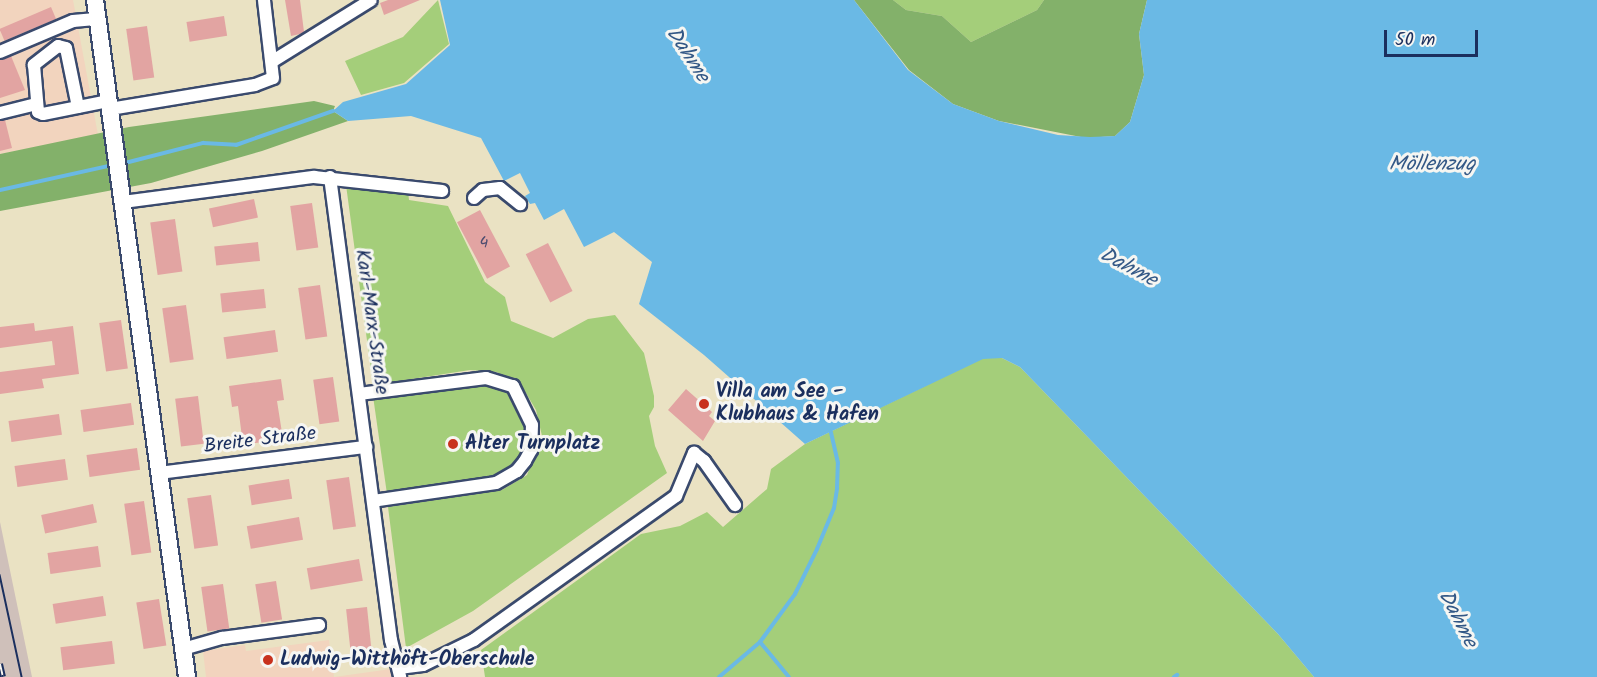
<!DOCTYPE html>
<meta charset="utf-8">
<style>
body{margin:0}
#map{position:relative;width:1597px;height:677px;overflow:hidden;background:#eae2c3;font-family:Kalam,sans-serif}
div>[style]{position:absolute}
.built>*{inset:0;background:#f2d4be}
.industrial>*{inset:0;background:#cfc0ba}
.green>*{inset:0;background:#a4ce7a}
.forest>*{inset:0;background:#83b16a}
.water>*{inset:0;background:#6ab9e5}
.stream>*{height:4px;margin:-2px;padding:0 2px;transform-origin:2px;border-radius:2px;background:#6ab9e5}
.building>*{inset:0;background:#e2a4a2;transform-origin:0 0}
.roads{filter:drop-shadow(2px 0 #3a4a6d) drop-shadow(-2px 0 #3a4a6d) drop-shadow(0 2px #3a4a6d) drop-shadow(0 -2px #3a4a6d)}
.minor>*{height:12px;margin:-6px;padding:0 6px;transform-origin:6px;border-radius:6px;background:#fff}
.major>*{height:16px;margin:-8px;padding:0 8px;transform-origin:8px;border-radius:8px;background:#fff}
.tram>*{height:1.5px;margin:-0.75px;padding:0 0.75px;transform-origin:0.75px;border-radius:0.75px;background:#1b2f5e}
.rail>*{height:6px;margin-top:-3px;transform-origin:0;background:repeating-linear-gradient(90deg,#f6f6f2 0 11px,#1b2f5e 0 22px);box-sizing:border-box;border-block:2px solid #1b2f5e}
.dots>*{width:16px;height:16px;translate:-50% -50%;box-sizing:border-box;border:3px solid #f6f6f2;border-radius:50%}
span{translate:-50% -50%;white-space:nowrap;text-align:center;line-height:1.15;-webkit-text-stroke:6px #f6f6f2;paint-order:stroke}
.number-label{font-size:16px;color:#4d4c6f}
.number-label span{-webkit-text-stroke-width:0}
.street-label{font-size:20px;color:#1b2f5e}
.poi-label{font-size:20px;color:#1b2f5e;font-weight:700}
.left{translate:0 -50%;text-align:left}
.water-label{font-size:21px;color:#335886;font-style:italic}
.scale{position:absolute;left:1384px;top:30px;width:94px;height:27px;box-sizing:border-box;border:3px solid #1b2f5e;border-top:0;padding-left:8px;font-size:18px;line-height:21px;white-space:nowrap;color:#1b2f5e;-webkit-text-stroke:4px #f6f6f2;paint-order:stroke}
</style>
<div id="map">
<div class="built">
<i style="clip-path:polygon(0 0,73px 0,98px 135px,0 154px)"></i>
<i style="clip-path:polygon(329px 640px,334px 677px,391px 669px,392px 677px,206px 677px,203px 651px,245px 645px,246px 651px)"></i>
</div>
<div class="industrial">
<i style="clip-path:polygon(0 522px,32px 677px,0 677px)"></i>
</div>
<div class="green">
<i style="clip-path:polygon(438px 0,449px 44px,404px 83px,361px 95px,345px 61px,403px 37px)"></i>
<i style="clip-path:polygon(893px 0,1044px 0,1037px 10px,971px 42px,942px 16px,906px 10px)"></i>
<i style="clip-path:polygon(346px 185px,408px 191px,409px 200px,448px 206px,485px 282px,505px 297px,511px 321px,553px 338px,588px 319px,615px 315px,644px 353px,654px 396px,654px 407px,649px 416px,655px 446px,667px 473px,473px 611px,406px 648px,388px 507px,502px 490px,527px 475px,542px 436px,536px 410px,523px 388px,497px 372px,470px 370px,373px 385px)"></i>
<i style="clip-path:polygon(983px 358px,1002px 358px,1020px 367px,1278px 634px,1314px 677px,485px 677px,481px 650px,641px 534px,680px 526px,707px 512px,723px 527px,767px 489px,771px 469px,805px 444px)"></i>
<i style="clip-path:polygon(480px 382px,506px 389px,527px 417px,524px 453px,514px 468px,499px 479px,387px 494px,373px 396px)"></i>
</div>
<div class="forest">
<i style="clip-path:polygon(854px 0,893px 0,906px 10px,942px 16px,971px 42px,1037px 10px,1044px 0,1147px 0,1139px 34px,1144px 75px,1130px 122px,1115px 136px,1086px 138px,999px 121px,953px 104px,909px 70px)"></i>
<i style="clip-path:polygon(314px 101px,335px 106px,333px 111px,348px 121px,262px 151px,151px 183px,0 211px,0 154px,129px 127px)"></i>
</div>
<div class="water">
<i style="clip-path:polygon(440px 0,854px 0,908px 70px,953px 104px,999px 121px,1058px 135px,1090px 137px,1115px 136px,1130px 122px,1144px 75px,1139px 34px,1147px 0,1597px 0,1597px 677px,1314px 677px,1278px 634px,1020px 367px,1002px 358px,983px 359px,805px 444px,704px 355px,639px 304px,652px 262px,614px 232px,584px 247px,564px 209px,544px 220px,535px 203px,530px 204px,525px 196px,530px 193px,520px 173px,504px 181px,481px 138px,411px 116px,348px 121px,333px 111px,343px 102px,406px 84px,450px 45px)"></i>
</div>
<div class="stream">
<i style="left:121px;top:164px;width:85px;rotate:-14.4deg"></i>
<i style="left:203px;top:143px;width:33px;rotate:3deg"></i>
<i style="left:236px;top:145px;width:103px;rotate:-19.3deg"></i>
<i style="left:0;top:190px;width:116px;rotate:-12.5deg"></i>
<i style="left:760px;top:642px;width:45px;rotate:50.4deg"></i>
<i style="left:719px;top:677px;width:54px;rotate:-40.5deg"></i>
<i style="left:760px;top:642px;width:59px;rotate:-53.9deg"></i>
<i style="left:795px;top:594px;width:50px;rotate:-63.9deg"></i>
<i style="left:817px;top:549px;width:44px;rotate:-67.5deg"></i>
<i style="left:834px;top:508px;width:20px;rotate:-81deg"></i>
<i style="left:837px;top:488px;width:25px;rotate:-88deg"></i>
<i style="left:838px;top:463px;width:32px;rotate:-103deg"></i>
<i style="left:1174px;top:677px;width:4px;rotate:-34deg"></i>
</div>
<div class="building">
<i style="clip-path:polygon(285px 0,300px 0,304px 32px,300px 34px,291px 36px)"></i>
<i style="clip-path:polygon(388px 0,420px 0,384px 15px,380px 3px)"></i>
<i style="left:51px;top:7px;width:13px;height:56px;rotate:67deg"></i>
<i style="left:224px;top:16px;width:20px;height:38px;rotate:81deg"></i>
<i style="left:147px;top:26px;width:52px;height:21px;rotate:82deg"></i>
<i style="clip-path:polygon(11px 56px,25px 90px,0 98px,0 60px)"></i>
<i style="clip-path:polygon(5px 120px,12px 148px,0 151px,0 121px)"></i>
<i style="left:254px;top:199px;width:19px;height:46px;rotate:78deg"></i>
<i style="left:312px;top:203px;width:45px;height:22px;rotate:82deg"></i>
<i style="left:480px;top:210px;width:64px;height:26px;rotate:62deg"></i>
<i style="left:175px;top:219px;width:53px;height:25px;rotate:82deg"></i>
<i style="left:258px;top:242px;width:19px;height:44px;rotate:84deg"></i>
<i style="left:548px;top:243px;width:54px;height:25px;rotate:63deg"></i>
<i style="left:320px;top:285px;width:52px;height:22px;rotate:82deg"></i>
<i style="left:264px;top:289px;width:19px;height:44px;rotate:84deg"></i>
<i style="left:186px;top:305px;width:55px;height:24px;rotate:82deg"></i>
<i style="left:121px;top:320px;width:49px;height:22px;rotate:82deg"></i>
<i style="clip-path:polygon(34px 323px,35px 331px,73px 326px,79px 374px,42px 379px,44px 388px,0 394px,0 372px,55px 365px,52px 341px,0 348px,0 327px)"></i>
<i style="left:275px;top:330px;width:22px;height:52px;rotate:82deg"></i>
<i style="left:333px;top:377px;width:45px;height:20px;rotate:82deg"></i>
<i style="clip-path:polygon(281px 379px,284px 400px,277px 401px,283px 439px,243px 445px,238px 406px,232px 407px,229px 386px)"></i>
<i style="clip-path:polygon(686px 389px,712px 412px,709px 416px,715px 421px,703px 441px,668px 410px)"></i>
<i style="left:198px;top:396px;width:48px;height:23px;rotate:83deg"></i>
<i style="left:131px;top:403px;width:22px;height:51px;rotate:82deg"></i>
<i style="left:59px;top:414px;width:21px;height:51px;rotate:82deg"></i>
<i style="left:137px;top:448px;width:22px;height:51px;rotate:82deg"></i>
<i style="left:65px;top:459px;width:21px;height:51px;rotate:82deg"></i>
<i style="left:349px;top:477px;width:50px;height:23px;rotate:82deg"></i>
<i style="left:289px;top:479px;width:20px;height:41px;rotate:81deg"></i>
<i style="left:211px;top:495px;width:51px;height:24px;rotate:82deg"></i>
<i style="left:144px;top:501px;width:52px;height:20px;rotate:82deg"></i>
<i style="left:93px;top:504px;width:19px;height:53px;rotate:78deg"></i>
<i style="left:299px;top:517px;width:23px;height:53px;rotate:80deg"></i>
<i style="left:98px;top:546px;width:21px;height:51px;rotate:82deg"></i>
<i style="left:359px;top:559px;width:22px;height:53px;rotate:80deg"></i>
<i style="left:276px;top:581px;width:39px;height:21px;rotate:81deg"></i>
<i style="left:223px;top:584px;width:45px;height:22px;rotate:82deg"></i>
<i style="left:103px;top:596px;width:20px;height:51px;rotate:81deg"></i>
<i style="left:159px;top:599px;width:47px;height:23px;rotate:81deg"></i>
<i style="left:367px;top:607px;width:44px;height:21px;rotate:84deg"></i>
<i style="left:112px;top:641px;width:23px;height:52px;rotate:83deg"></i>
</div>
<div class="roads">
<div class="minor">
<i style="left:0;top:52px;width:79px;rotate:-23deg"></i>
<i style="left:73px;top:21px;width:25px;rotate:-5deg"></i>
<i style="left:273px;top:61px;width:115px;rotate:-31.9deg"></i>
<i style="left:78px;top:107px;width:60px;rotate:-101.5deg"></i>
<i style="left:66px;top:48px;width:8px;rotate:-166deg"></i>
<i style="left:58px;top:46px;width:31px;rotate:142deg"></i>
<i style="left:34px;top:65px;width:47px;rotate:85.1deg"></i>
<i style="left:38px;top:112px;width:5px;rotate:22deg"></i>
<i style="left:43px;top:114px;width:66px;rotate:-11.3deg"></i>
<i style="left:110px;top:109px;width:147px;rotate:-9.4deg"></i>
<i style="left:255px;top:85px;width:19px;rotate:-21deg"></i>
<i style="left:273px;top:78px;width:79px;rotate:-96.6deg"></i>
<i style="left:0;top:113px;width:38px;rotate:-14deg"></i>
<i style="left:330px;top:177px;width:467px;rotate:82.5deg"></i>
<i style="left:391px;top:640px;width:38px;rotate:76deg"></i>
<i style="left:474px;top:198px;width:12px;rotate:-42deg"></i>
<i style="left:483px;top:190px;width:17px;rotate:-7deg"></i>
<i style="left:500px;top:188px;width:26px;rotate:39deg"></i>
<i style="left:123px;top:202px;width:193px;rotate:-7.5deg"></i>
<i style="left:314px;top:177px;width:129px;rotate:6.2deg"></i>
<i style="left:359px;top:394px;width:128px;rotate:-7.2deg"></i>
<i style="left:486px;top:378px;width:28px;rotate:17deg"></i>
<i style="left:513px;top:386px;width:43px;rotate:64deg"></i>
<i style="left:532px;top:425px;width:25px;rotate:92deg"></i>
<i style="left:531px;top:450px;width:13px;rotate:119deg"></i>
<i style="left:525px;top:461px;width:13px;rotate:129deg"></i>
<i style="left:517px;top:471px;width:24px;rotate:150deg"></i>
<i style="left:496px;top:483px;width:124px;rotate:171.7deg"></i>
<i style="left:159px;top:473px;width:209px;rotate:-7.2deg"></i>
<i style="left:183px;top:649px;width:41px;rotate:-15.8deg"></i>
<i style="left:222px;top:638px;width:98px;rotate:-7.6deg"></i>
<i style="left:399px;top:668px;width:24px;rotate:-7deg"></i>
<i style="left:423px;top:665px;width:57px;rotate:-26.1deg"></i>
<i style="left:474px;top:640px;width:248px;rotate:-35.5deg"></i>
<i style="left:676px;top:496px;width:47px;rotate:-67.3deg"></i>
<i style="left:694px;top:453px;width:13px;rotate:39deg"></i>
<i style="left:704px;top:461px;width:54px;rotate:54.8deg"></i>
</div>
<div class="major">
<i style="left:95px;top:0;width:683px;rotate:82.26deg"></i>
</div>
</div>
<div class="tram">
<i style="left:0;top:575px;width:104px;rotate:77.8deg"></i>
</div>
<div class="rail">
<i style="left:0;top:664px;width:13px;rotate:77deg"></i>
</div>
<div class="dots">
<i style="left:704px;top:404px;background:#c8321e"></i>
<i style="left:453px;top:444px;background:#c8321e"></i>
<i style="left:268px;top:660px;background:#c8321e"></i>
</div>
<div class="number-label">
<span style="left:484px;top:243px">4</span>
</div>
<div class="street-label">
<span style="left:371px;top:322px;rotate:82deg">Karl-Marx-Straße</span>
<span style="left:260px;top:441px;rotate:-7deg">Breite Straße</span>
</div>
<div class="poi-label">
<span class="left" style="left:716px;top:404px">Villa am See -<br>Klubhaus &amp; Hafen</span>
<span class="left" style="left:465px;top:444px">Alter Turnplatz</span>
<span class="left" style="left:280px;top:660px">Ludwig-Witthöft-Oberschule</span>
</div>
<div class="water-label">
<span style="left:687px;top:55px;rotate:57deg">Dahme</span>
<span style="left:1432px;top:165px">Möllenzug</span>
<span style="left:1128px;top:268px;rotate:28deg">Dahme</span>
<span style="left:1457px;top:619px;rotate:63deg">Dahme</span>
</div>
<div class="scale">50 m</div>
</div>
